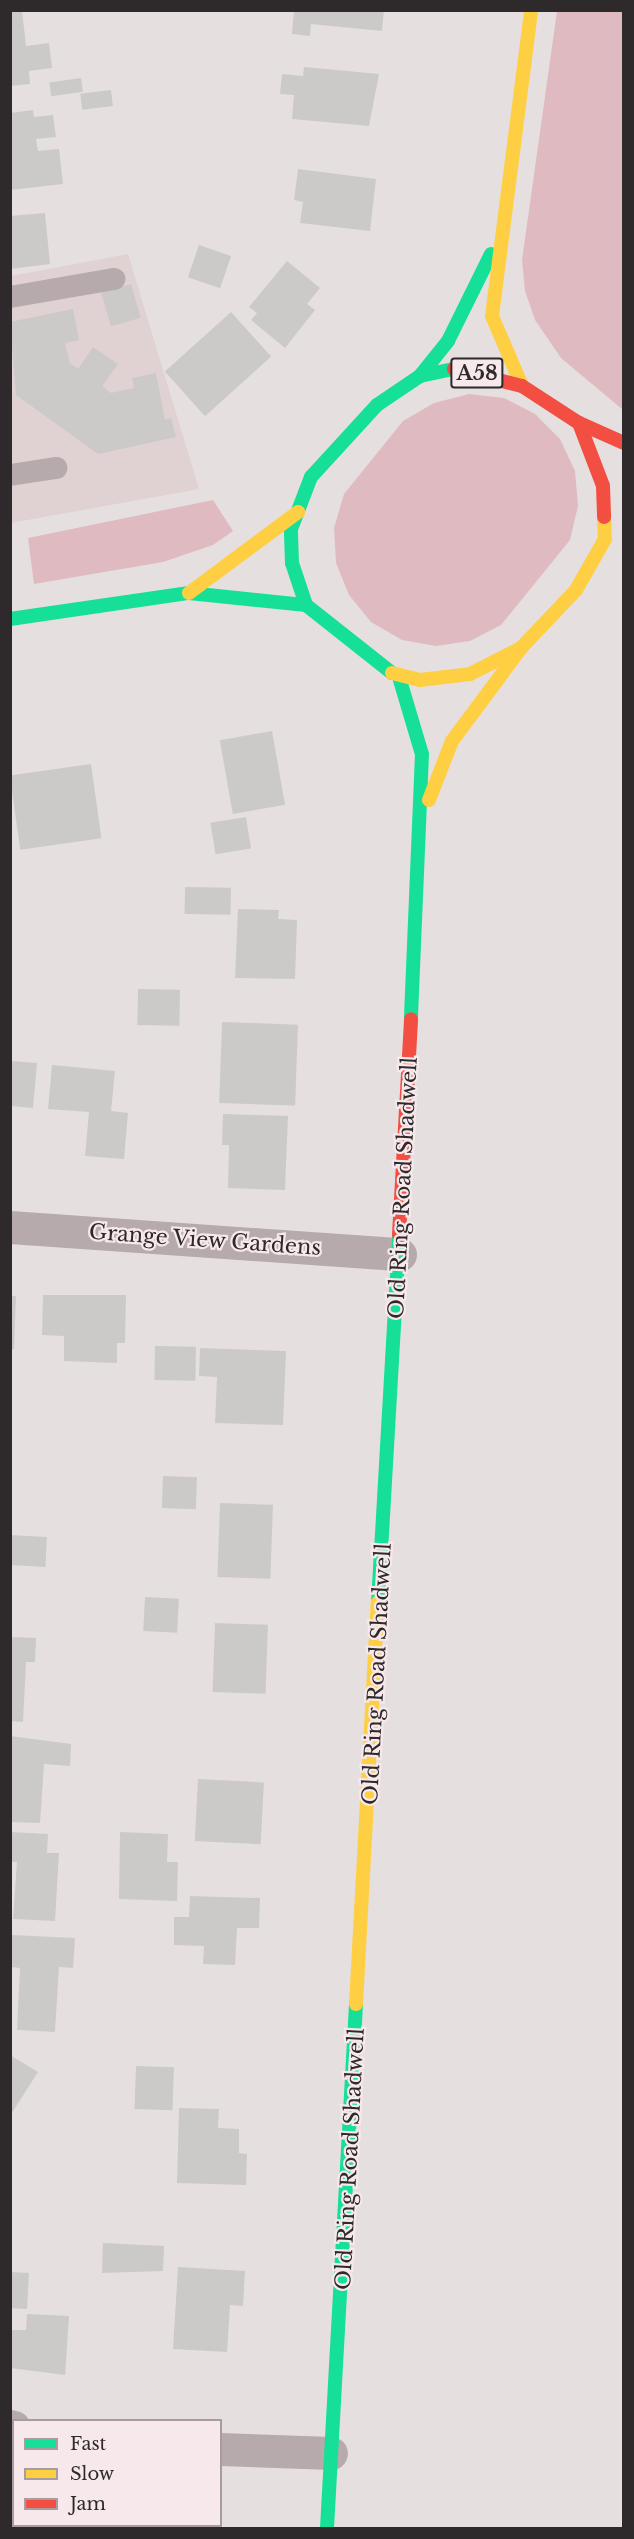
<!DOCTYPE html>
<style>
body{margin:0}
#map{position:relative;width:634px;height:2539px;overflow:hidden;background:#e6dfe0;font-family:"Libre Baskerville",serif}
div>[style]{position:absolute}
.built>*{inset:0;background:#e0d1d3}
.green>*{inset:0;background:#dfbbc1}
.building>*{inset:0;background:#cbcac9;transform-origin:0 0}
.lane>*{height:22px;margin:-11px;padding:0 11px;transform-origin:11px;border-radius:11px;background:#b7aaac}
.street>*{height:33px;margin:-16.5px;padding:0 16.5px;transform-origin:16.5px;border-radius:16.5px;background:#b7aaac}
.fast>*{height:14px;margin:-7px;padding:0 7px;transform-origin:7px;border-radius:7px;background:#16e098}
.slow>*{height:14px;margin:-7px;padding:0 7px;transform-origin:7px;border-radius:7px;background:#ffcf43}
.jam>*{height:14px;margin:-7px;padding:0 7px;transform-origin:7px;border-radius:7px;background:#f24e42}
span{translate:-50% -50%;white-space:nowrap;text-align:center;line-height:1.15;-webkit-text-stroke:4.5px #f7e9eb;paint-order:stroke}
.shield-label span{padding:2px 4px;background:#f7e9eb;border:2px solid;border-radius:4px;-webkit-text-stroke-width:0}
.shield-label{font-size:20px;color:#2e292a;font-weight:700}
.street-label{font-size:21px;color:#2e292a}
.frame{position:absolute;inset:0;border:12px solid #2e292a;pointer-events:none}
.legend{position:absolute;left:12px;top:2419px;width:210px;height:108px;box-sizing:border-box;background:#f7e9eb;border:2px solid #a79c9e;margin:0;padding:8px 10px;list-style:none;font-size:18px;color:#2e292a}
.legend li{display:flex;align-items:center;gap:12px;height:30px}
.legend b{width:30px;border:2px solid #a79c9e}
</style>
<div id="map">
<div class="built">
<i style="clip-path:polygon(128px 254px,199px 489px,11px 523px,11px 276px)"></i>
</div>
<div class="green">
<i style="clip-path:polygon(557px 11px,623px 11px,623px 410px,561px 358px,535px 320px,525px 291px,522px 260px)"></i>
<i style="clip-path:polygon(469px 394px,504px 398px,535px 414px,560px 439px,575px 471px,578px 506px,570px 540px,501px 625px,470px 641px,436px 646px,402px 640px,371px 622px,349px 595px,336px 563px,334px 528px,344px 494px,403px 421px,434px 403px)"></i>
<i style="clip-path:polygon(213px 500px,233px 531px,213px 545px,163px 562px,34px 584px,28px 538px)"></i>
</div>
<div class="building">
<i style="clip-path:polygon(10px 10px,22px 10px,26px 46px,49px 43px,52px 68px,29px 71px,30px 84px,10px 86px)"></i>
<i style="clip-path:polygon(294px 10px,384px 10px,382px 31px,311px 24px,310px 36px,292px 34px)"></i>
<i style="clip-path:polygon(304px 67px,379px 74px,369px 126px,292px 119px,294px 95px,280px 94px,282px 74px,303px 76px)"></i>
<i style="left:81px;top:78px;width:14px;height:32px;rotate:82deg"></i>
<i style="left:111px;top:90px;width:16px;height:31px;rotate:83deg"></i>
<i style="clip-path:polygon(33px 110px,34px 117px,53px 115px,56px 137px,36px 139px,38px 151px,59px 149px,63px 184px,10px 190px,10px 113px)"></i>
<i style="clip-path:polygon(298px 169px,376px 179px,370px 231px,300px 223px,303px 202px,294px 200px)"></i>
<i style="clip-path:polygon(45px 213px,50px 264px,10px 269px,10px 216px)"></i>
<i style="left:199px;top:245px;width:34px;height:34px;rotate:19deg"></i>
<i style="clip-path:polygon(287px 261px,320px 288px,307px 304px,315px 310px,285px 348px,251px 320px,257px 313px,249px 307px)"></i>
<i style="left:131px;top:284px;width:35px;height:31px;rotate:74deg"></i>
<i style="clip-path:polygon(73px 309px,79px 340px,65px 343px,70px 363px,78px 369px,93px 347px,118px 364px,102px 386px,111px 393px,134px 388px,132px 378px,156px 373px,165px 420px,171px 418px,176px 437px,98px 454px,16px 395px,10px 322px)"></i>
<i style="left:231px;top:312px;width:60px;height:89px;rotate:48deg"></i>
<i style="left:272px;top:731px;width:75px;height:53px;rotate:80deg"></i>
<i style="left:91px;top:764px;width:75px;height:82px;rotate:82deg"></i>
<i style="left:246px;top:817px;width:32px;height:36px;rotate:81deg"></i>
<i style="left:185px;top:887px;width:46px;height:27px;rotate:1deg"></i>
<i style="clip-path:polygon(238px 909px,279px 910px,278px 919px,297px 920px,295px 979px,235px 978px)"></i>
<i style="left:138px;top:989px;width:42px;height:36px;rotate:1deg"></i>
<i style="left:222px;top:1022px;width:76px;height:81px;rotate:2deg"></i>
<i style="clip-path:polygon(10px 1061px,37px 1063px,33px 1108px,10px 1106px)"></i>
<i style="clip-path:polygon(52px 1065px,115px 1071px,111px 1111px,128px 1113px,124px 1159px,85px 1156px,89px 1112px,48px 1109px)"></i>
<i style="clip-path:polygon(223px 1114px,288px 1116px,285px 1190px,228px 1188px,229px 1145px,222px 1145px)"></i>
<i style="clip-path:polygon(43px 1295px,126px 1295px,125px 1343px,117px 1343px,117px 1363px,64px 1361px,64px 1336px,42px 1335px)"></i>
<i style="clip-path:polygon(10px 1296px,16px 1296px,14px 1349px,10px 1349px)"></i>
<i style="left:155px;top:1346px;width:41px;height:34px;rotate:1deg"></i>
<i style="clip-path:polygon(200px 1348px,286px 1351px,283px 1425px,215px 1423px,217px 1377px,199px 1376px)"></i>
<i style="left:163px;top:1476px;width:34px;height:32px;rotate:2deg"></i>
<i style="left:220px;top:1503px;width:53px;height:74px;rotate:2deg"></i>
<i style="left:10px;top:1535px;width:37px;height:30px;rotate:3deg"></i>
<i style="left:145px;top:1597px;width:34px;height:34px;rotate:3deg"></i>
<i style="left:215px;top:1623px;width:53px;height:69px;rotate:2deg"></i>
<i style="clip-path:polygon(10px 1637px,36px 1638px,35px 1662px,26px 1662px,23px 1722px,10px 1721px)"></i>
<i style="clip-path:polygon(10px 1736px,71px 1744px,70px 1766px,44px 1764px,40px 1823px,10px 1822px)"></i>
<i style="left:198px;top:1779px;width:66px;height:62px;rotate:3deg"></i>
<i style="clip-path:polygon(10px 1832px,48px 1834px,47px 1853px,59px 1853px,55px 1921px,13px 1919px,17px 1862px,10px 1862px)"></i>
<i style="clip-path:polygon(120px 1832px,168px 1834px,167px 1862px,178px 1862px,177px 1901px,119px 1899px)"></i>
<i style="clip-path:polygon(190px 1896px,260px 1898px,259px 1928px,237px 1928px,235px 1965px,203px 1964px,204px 1946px,174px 1945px,174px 1917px,189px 1917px)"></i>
<i style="clip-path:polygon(12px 1935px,75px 1938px,73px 1968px,59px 1967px,55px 2032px,17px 2030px,20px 1968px,11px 1967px)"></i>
<i style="clip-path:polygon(10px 2055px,38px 2072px,10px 2116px)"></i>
<i style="left:136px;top:2066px;width:38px;height:43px;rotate:2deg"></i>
<i style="clip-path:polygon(179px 2108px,219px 2109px,218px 2128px,239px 2129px,239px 2153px,247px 2154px,246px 2185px,177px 2183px)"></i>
<i style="clip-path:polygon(103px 2243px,164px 2246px,163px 2271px,102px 2273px)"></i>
<i style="clip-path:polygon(178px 2267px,245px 2271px,243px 2306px,230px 2305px,227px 2352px,173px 2349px)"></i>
<i style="left:10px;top:2272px;width:19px;height:36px;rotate:3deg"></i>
<i style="clip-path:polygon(27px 2314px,69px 2316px,65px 2375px,10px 2368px,10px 2330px,26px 2330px)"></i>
<i style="clip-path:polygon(10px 2505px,14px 2526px,48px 2528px,10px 2528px)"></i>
<i style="clip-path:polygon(170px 2526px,222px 2526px,170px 2528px)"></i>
</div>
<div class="lane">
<i style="left:10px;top:297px;width:106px;rotate:-9.8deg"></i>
<i style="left:10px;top:475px;width:47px;rotate:-8.7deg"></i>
</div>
<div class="street">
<i style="left:10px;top:1227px;width:391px;rotate:4deg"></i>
<i style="left:10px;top:2426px;width:4px;rotate:14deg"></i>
<i style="left:220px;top:2449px;width:111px;rotate:2.1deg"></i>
</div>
<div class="fast">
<i style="left:420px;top:376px;width:45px;rotate:-51.3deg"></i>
<i style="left:448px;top:341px;width:97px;rotate:-63.7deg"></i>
<i style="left:10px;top:619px;width:181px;rotate:-8.3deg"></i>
<i style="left:189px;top:593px;width:118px;rotate:5.9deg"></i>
<i style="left:392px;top:673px;width:110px;rotate:-141.7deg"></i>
<i style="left:306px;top:605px;width:44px;rotate:-108.4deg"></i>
<i style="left:292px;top:563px;width:34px;rotate:-92deg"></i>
<i style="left:291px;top:529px;width:56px;rotate:-69deg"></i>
<i style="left:311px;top:477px;width:98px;rotate:-47.5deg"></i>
<i style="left:377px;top:405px;width:52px;rotate:-34deg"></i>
<i style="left:420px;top:376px;width:35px;rotate:-12deg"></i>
<i style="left:399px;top:677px;width:80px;rotate:73.4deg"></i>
<i style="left:422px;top:754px;width:265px;rotate:92.4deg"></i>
<i style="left:378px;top:1603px;width:369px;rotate:-86.7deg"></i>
<i style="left:327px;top:2528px;width:525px;rotate:-86.83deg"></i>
</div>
<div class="slow">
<i style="left:522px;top:386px;width:76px;rotate:-113.2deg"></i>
<i style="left:492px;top:316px;width:308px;rotate:-82.7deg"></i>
<i style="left:189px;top:593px;width:136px;rotate:-36.6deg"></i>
<i style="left:392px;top:673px;width:29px;rotate:14deg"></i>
<i style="left:420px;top:680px;width:50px;rotate:-6.8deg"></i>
<i style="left:470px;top:674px;width:57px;rotate:-27deg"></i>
<i style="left:521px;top:648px;width:80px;rotate:-46.5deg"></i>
<i style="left:576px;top:590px;width:59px;rotate:-60.4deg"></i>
<i style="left:605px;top:539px;width:22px;rotate:-93deg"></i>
<i style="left:429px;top:800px;width:63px;rotate:-68.7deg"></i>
<i style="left:452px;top:741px;width:116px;rotate:-53.4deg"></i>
<i style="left:356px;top:2004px;width:402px;rotate:-86.9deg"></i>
</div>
<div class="jam">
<i style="left:454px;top:369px;width:70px;rotate:14deg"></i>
<i style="left:522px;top:386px;width:68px;rotate:33deg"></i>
<i style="left:579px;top:423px;width:67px;rotate:69.1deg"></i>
<i style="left:603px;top:486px;width:31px;rotate:88deg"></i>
<i style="left:579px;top:423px;width:49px;rotate:24deg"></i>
<i style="left:399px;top:1235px;width:216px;rotate:-86.8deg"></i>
</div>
<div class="shield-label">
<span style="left:477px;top:373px">A58</span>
</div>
<div class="street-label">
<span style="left:403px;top:1188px;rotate:-87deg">Old Ring Road Shadwell</span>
<span style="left:205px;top:1240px;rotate:4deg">Grange View Gardens</span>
<span style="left:377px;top:1674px;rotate:-87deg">Old Ring Road Shadwell</span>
<span style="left:350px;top:2159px;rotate:-87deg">Old Ring Road Shadwell</span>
</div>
<div class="frame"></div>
<ul class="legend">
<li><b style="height:8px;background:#16e098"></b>Fast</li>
<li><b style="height:8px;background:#ffcf43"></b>Slow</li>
<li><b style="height:8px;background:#f24e42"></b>Jam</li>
</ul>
</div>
